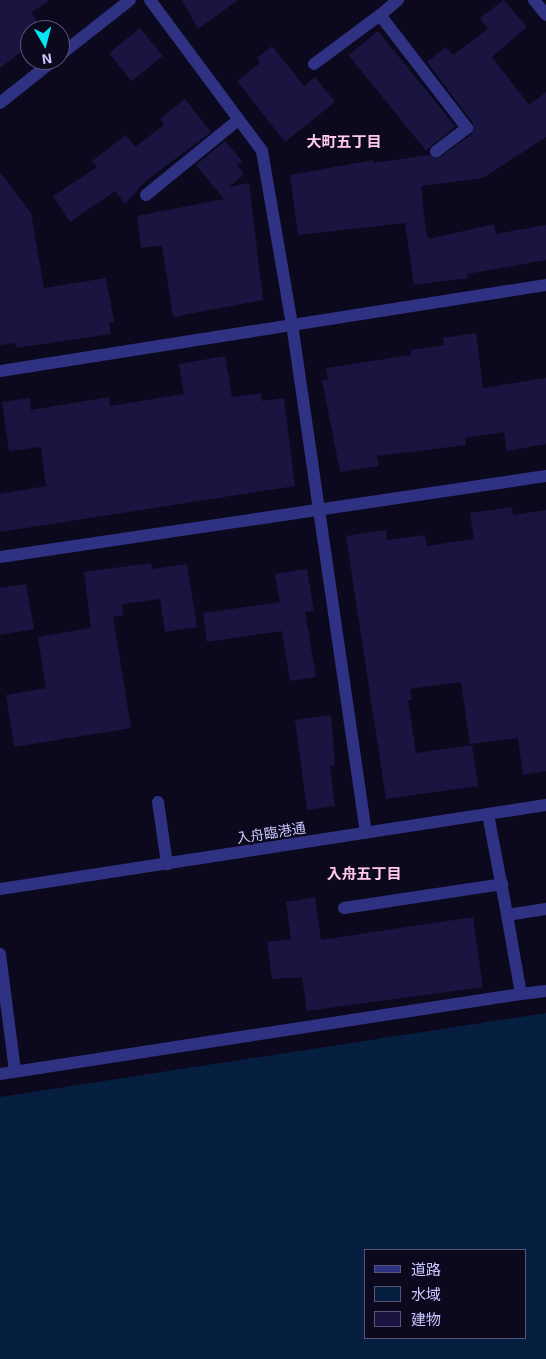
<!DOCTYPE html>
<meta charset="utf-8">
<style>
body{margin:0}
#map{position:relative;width:546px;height:1359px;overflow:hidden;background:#0c091e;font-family:"Exo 2","Noto Sans JP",sans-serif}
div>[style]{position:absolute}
.water>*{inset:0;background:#061f40}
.building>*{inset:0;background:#1a1440;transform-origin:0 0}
.minor>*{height:12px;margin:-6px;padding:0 6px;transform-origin:6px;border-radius:6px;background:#2f3182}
span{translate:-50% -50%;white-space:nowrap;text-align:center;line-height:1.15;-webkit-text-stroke:4px #0c091e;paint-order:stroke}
.street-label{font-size:14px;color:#c9c6ff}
.neighbourhood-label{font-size:15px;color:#ffc8ee;font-weight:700}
.legend{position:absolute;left:364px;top:1249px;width:162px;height:90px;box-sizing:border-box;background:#0c091e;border:1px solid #585578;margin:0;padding:6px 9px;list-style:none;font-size:15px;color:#c9c6ff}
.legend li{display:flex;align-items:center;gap:10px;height:25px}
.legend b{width:25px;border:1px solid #585578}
.north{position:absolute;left:20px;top:20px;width:50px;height:50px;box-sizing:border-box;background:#0c091e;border:1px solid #585578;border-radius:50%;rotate:172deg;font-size:14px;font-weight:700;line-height:20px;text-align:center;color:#c9c6ff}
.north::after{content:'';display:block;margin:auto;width:18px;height:22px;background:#00e7f1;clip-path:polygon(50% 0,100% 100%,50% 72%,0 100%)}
</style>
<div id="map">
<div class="water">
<i style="clip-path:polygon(evenodd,546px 1013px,546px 1359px,0 1359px,0 1097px,546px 1013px,365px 1250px,525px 1250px,525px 1338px,365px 1338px,365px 1250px)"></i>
</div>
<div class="building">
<i style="clip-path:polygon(0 0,49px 0,31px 13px,44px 30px,30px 30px,30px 45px,0 68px)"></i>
<i style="clip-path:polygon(182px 0,238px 0,198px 29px)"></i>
<i style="clip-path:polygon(504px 0,527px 27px,492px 57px,529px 105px,546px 92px,546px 137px,483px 178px,421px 186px,426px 233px,429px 239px,494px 224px,496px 234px,546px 225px,546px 260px,467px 274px,468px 278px,414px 285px,405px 223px,298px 235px,290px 175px,373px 160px,374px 163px,429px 155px,437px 159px,472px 134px,473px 123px,427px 62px,446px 47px,453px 55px,488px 29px,480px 18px)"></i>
<i style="left:140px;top:28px;width:36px;height:40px;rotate:51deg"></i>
<i style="left:378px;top:31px;width:123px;height:38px;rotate:51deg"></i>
<i style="clip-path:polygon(272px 46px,304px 86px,315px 77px,335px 102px,285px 142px,237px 81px,260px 63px,257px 58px)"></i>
<i style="clip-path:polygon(185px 99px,211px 132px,146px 181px,125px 204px,115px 191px,70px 222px,53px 196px,97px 167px,92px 161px,126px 135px,135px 147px,164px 125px,160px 119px)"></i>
<i style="clip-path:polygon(225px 141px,242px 161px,237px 165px,244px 174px,229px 187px,249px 183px,263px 300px,173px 317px,162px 245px,141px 248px,137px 216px,224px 199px,196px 165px)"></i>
<i style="clip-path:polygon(0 172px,31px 213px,44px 288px,106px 278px,114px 322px,109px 323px,111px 334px,16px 348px,15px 343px,0 345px)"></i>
<i style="clip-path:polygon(476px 333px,483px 388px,546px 378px,546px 444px,507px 451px,504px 432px,465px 438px,466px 445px,377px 456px,379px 466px,340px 472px,322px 380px,328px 380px,326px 368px,411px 355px,411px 350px,444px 345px,443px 338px)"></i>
<i style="clip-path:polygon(225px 356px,232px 397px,261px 393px,262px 401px,284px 398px,295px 486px,0 532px,0 494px,46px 486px,41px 447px,9px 451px,2px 402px,30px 398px,31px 410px,109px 397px,110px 406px,184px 394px,179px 364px)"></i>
<i style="clip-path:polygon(512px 507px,513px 515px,546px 510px,546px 771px,523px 775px,518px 738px,470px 744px,461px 682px,410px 689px,412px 700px,408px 700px,416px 753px,472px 745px,478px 786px,386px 799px,346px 536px,386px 530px,387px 540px,425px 535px,427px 546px,474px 539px,470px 513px)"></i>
<i style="clip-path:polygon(151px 563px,152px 569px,187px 564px,197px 627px,165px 632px,160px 599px,122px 604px,123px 615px,113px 617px,131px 728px,14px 747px,6px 695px,46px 688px,38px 637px,91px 628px,84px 572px)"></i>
<i style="clip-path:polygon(307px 569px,314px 611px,305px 612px,316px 677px,290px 681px,282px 631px,207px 642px,203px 613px,280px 602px,275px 574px)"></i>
<i style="clip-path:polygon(26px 584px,34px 629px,0 635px,0 588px)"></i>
<i style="clip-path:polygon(331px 715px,335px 765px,330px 766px,335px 806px,307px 810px,295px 720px)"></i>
<i style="clip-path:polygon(315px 897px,321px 940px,473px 917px,483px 987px,307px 1011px,302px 977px,272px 979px,267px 942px,291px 939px,286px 902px)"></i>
</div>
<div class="minor">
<i style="left:150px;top:0;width:188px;rotate:53.4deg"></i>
<i style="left:262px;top:151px;width:176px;rotate:80.2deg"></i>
<i style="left:292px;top:324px;width:514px;rotate:81.73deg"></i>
<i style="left:398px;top:0;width:23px;rotate:140deg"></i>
<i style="left:380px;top:15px;width:143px;rotate:52.4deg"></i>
<i style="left:467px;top:128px;width:39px;rotate:143deg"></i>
<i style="left:534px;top:0;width:19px;rotate:51deg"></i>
<i style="left:60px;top:55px;width:89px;rotate:-38.2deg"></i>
<i style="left:314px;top:64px;width:82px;rotate:-36.6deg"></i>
<i style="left:0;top:103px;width:69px;rotate:-38.5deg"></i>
<i style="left:146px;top:195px;width:119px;rotate:-39.2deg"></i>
<i style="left:0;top:371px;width:553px;rotate:-8.95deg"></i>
<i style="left:0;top:557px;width:552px;rotate:-8.44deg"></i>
<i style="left:158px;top:802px;width:63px;rotate:81.7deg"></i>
<i style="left:488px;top:814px;width:103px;rotate:79.3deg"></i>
<i style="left:507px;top:915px;width:39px;rotate:-9deg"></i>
<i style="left:0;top:889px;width:552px;rotate:-8.75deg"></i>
<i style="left:344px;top:908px;width:160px;rotate:-8.6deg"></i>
<i style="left:0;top:954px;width:118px;rotate:82.7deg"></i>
<i style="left:521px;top:994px;width:25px;rotate:-7deg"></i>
<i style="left:0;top:1074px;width:527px;rotate:-8.73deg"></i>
<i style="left:521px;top:994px;width:80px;rotate:-100deg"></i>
</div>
<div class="street-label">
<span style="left:271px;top:833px;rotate:-9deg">入舟臨港通</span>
</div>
<div class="neighbourhood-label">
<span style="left:344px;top:142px">大町五丁目</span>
<span style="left:364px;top:874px">入舟五丁目</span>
</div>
<ul class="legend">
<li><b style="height:6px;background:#2f3182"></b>道路</li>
<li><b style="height:14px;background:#061f40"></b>水域</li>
<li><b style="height:14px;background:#1a1440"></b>建物</li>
</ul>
<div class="north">N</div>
</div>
